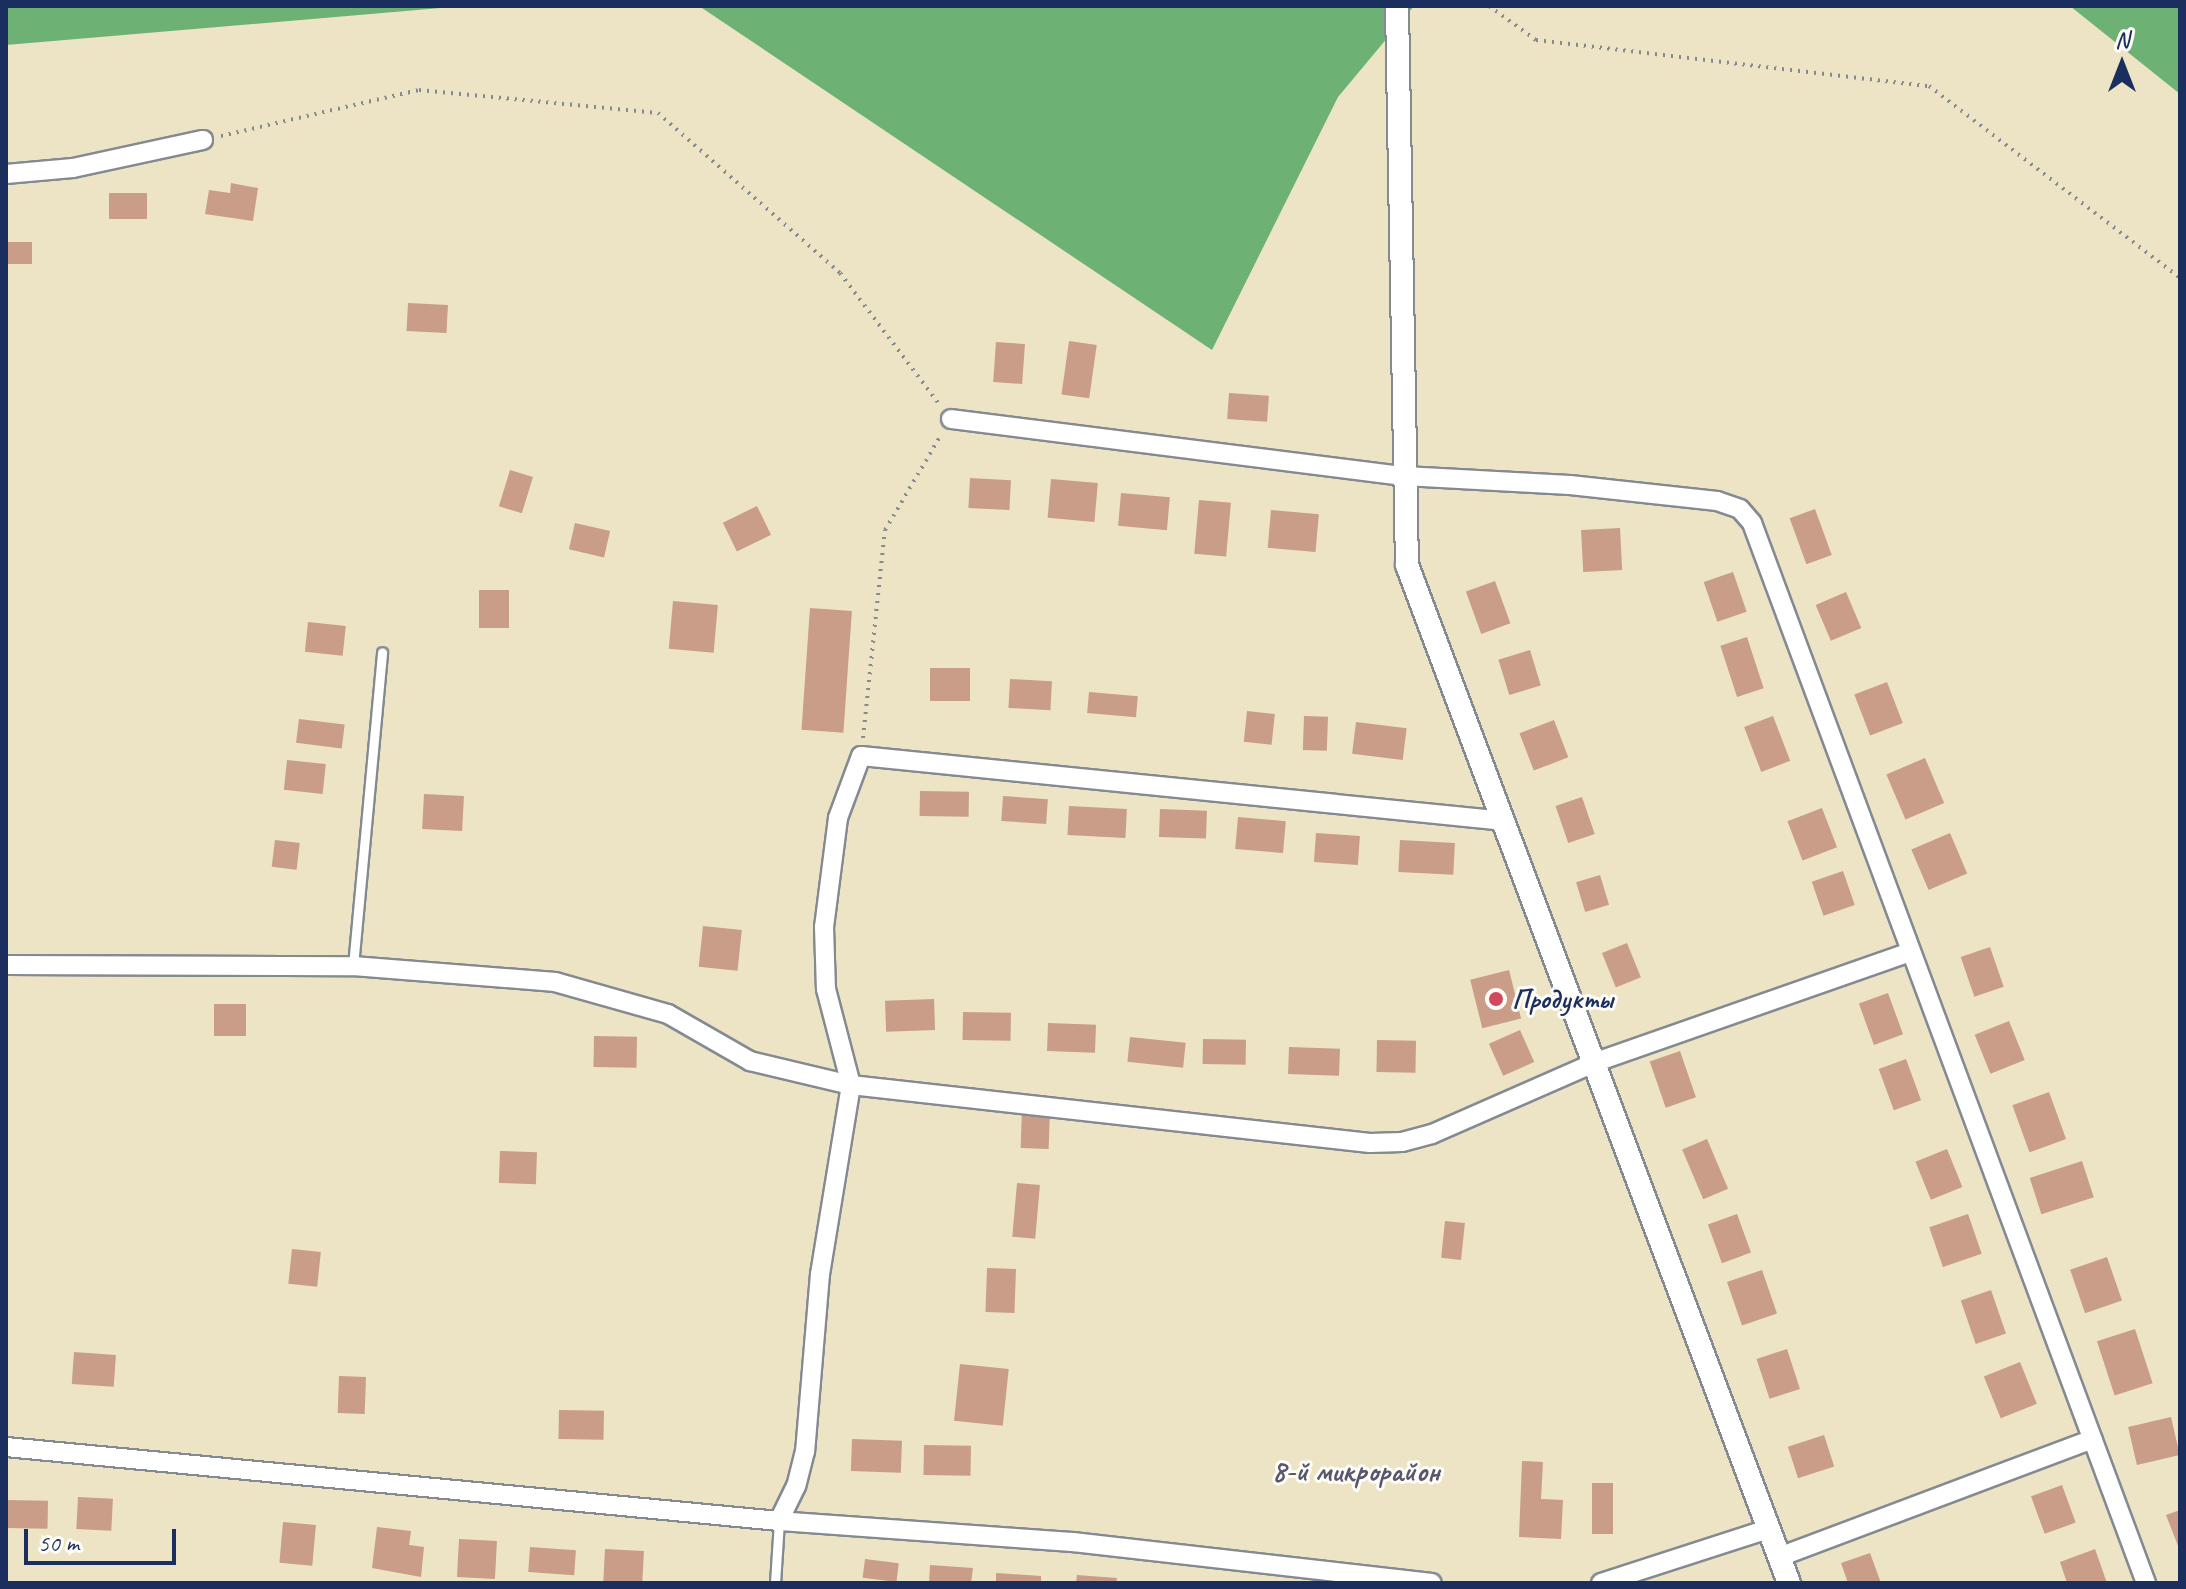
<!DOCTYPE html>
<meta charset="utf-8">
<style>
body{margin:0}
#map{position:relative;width:2186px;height:1589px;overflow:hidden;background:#ede4c6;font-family:Caveat,sans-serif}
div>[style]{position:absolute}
.forest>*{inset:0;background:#6eb174}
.building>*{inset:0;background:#c99d87;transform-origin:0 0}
.path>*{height:4px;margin-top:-2px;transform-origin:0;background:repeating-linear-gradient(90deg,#848a92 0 2px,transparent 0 8px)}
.roads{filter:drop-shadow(2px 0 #848a92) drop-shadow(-2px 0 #848a92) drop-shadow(0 2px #848a92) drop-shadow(0 -2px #848a92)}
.service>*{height:9px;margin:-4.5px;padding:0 4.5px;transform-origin:4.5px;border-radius:4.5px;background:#fff}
.minor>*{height:18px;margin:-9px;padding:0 9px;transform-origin:9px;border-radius:9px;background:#fff}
.tertiary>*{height:22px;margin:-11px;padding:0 11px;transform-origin:11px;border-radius:11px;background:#fff}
.dots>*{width:22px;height:22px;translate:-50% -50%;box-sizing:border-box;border:4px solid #fdfcf7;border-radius:50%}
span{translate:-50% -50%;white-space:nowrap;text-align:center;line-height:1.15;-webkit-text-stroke:6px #fdfcf7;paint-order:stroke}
.poi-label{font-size:28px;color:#1b2f5e;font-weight:700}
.left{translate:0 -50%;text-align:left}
.neighbourhood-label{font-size:30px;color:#58566c;font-weight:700}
.frame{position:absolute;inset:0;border:8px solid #1b2f5e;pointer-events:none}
.north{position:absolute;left:2082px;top:24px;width:80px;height:80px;-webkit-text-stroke:6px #fdfcf7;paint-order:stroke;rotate:0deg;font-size:22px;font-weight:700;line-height:32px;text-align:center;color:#1b2f5e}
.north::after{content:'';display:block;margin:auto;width:28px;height:36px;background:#1b2f5e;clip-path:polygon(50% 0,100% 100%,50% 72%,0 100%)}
.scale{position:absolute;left:24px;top:1529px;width:152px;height:36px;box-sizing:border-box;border:4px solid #1b2f5e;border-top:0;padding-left:10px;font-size:24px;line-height:28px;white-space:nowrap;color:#1b2f5e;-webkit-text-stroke:6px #fdfcf7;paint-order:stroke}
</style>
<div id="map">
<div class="forest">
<i style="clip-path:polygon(6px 6px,464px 6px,6px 45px)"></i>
<i style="clip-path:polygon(699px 6px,1414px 6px,1338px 97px,1212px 350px)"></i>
<i style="clip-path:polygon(2070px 6px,2180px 6px,2180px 94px)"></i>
</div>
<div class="building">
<i style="clip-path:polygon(231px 183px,258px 188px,253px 221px,205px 214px,209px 190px,230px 193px)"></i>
<i style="left:109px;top:193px;width:38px;height:26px"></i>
<i style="left:6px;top:242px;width:26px;height:22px"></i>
<i style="left:408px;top:303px;width:40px;height:28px;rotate:3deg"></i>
<i style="left:1069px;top:341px;width:28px;height:54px;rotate:8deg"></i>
<i style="left:996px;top:342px;width:29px;height:40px;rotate:4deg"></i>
<i style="left:1229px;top:393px;width:40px;height:26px;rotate:4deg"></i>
<i style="left:510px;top:470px;width:24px;height:38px;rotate:17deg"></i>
<i style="left:970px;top:478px;width:41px;height:30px;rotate:3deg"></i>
<i style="left:1051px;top:479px;width:47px;height:39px;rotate:5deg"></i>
<i style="left:1121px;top:493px;width:49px;height:33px;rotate:5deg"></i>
<i style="left:1199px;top:500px;width:32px;height:54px;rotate:5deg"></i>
<i style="left:757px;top:506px;width:32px;height:38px;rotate:64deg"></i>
<i style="left:1815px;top:509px;width:49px;height:27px;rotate:70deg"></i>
<i style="left:1271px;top:510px;width:48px;height:38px;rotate:5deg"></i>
<i style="left:575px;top:523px;width:36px;height:27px;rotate:13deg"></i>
<i style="left:1620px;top:528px;width:42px;height:39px;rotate:87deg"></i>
<i style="left:1733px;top:572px;width:42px;height:31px;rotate:71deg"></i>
<i style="left:1495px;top:581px;width:45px;height:31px;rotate:70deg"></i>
<i style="left:479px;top:590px;width:30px;height:38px"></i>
<i style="left:1846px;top:592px;width:39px;height:33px;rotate:67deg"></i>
<i style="left:673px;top:601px;width:45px;height:48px;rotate:5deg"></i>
<i style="left:810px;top:608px;width:42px;height:122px;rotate:4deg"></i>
<i style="left:308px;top:622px;width:38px;height:30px;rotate:6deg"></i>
<i style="left:1747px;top:637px;width:54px;height:28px;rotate:72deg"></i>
<i style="left:1530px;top:650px;width:37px;height:33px;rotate:73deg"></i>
<i style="left:930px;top:668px;width:40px;height:33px"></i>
<i style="left:1010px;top:679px;width:42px;height:29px;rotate:3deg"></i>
<i style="left:1887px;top:682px;width:44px;height:35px;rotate:69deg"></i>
<i style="left:1089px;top:692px;width:49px;height:21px;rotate:5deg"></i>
<i style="left:1247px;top:711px;width:28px;height:31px;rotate:6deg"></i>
<i style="left:1304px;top:716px;width:24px;height:34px;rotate:2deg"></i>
<i style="left:1773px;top:716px;width:48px;height:31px;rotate:69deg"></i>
<i style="left:299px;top:719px;width:46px;height:24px;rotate:7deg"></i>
<i style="left:1554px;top:720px;width:40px;height:37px;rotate:69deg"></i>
<i style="left:1356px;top:722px;width:51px;height:32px;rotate:7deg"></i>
<i style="left:1925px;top:758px;width:49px;height:42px;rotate:67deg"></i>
<i style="left:287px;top:760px;width:39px;height:30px;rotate:6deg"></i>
<i style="left:920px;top:791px;width:49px;height:25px;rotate:1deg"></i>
<i style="left:424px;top:794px;width:40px;height:35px;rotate:3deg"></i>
<i style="left:1003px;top:796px;width:45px;height:25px;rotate:4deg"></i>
<i style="left:1582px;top:797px;width:39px;height:28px;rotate:71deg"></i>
<i style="left:1069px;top:806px;width:58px;height:29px;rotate:3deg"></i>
<i style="left:1822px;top:808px;width:42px;height:37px;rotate:69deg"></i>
<i style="left:1160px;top:809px;width:47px;height:28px;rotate:2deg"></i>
<i style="left:1238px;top:817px;width:48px;height:32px;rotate:5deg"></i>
<i style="left:1316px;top:833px;width:44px;height:29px;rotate:4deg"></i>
<i style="left:1950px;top:833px;width:44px;height:42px;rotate:67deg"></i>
<i style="left:275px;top:840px;width:25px;height:27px;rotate:7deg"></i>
<i style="left:1400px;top:840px;width:55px;height:32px;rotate:3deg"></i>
<i style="left:1843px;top:871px;width:36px;height:33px;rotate:71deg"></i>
<i style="left:1600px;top:875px;width:31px;height:25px;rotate:73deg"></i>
<i style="left:703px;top:926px;width:39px;height:41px;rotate:6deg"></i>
<i style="left:1627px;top:943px;width:37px;height:27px;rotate:68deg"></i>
<i style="left:1990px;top:947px;width:42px;height:31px;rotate:71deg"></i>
<i style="left:1509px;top:970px;width:50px;height:40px;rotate:76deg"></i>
<i style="left:1888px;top:993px;width:44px;height:31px;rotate:70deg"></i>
<i style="left:934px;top:999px;width:31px;height:49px;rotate:88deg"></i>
<i style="left:214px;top:1004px;width:32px;height:32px"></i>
<i style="left:963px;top:1012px;width:48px;height:28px;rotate:1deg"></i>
<i style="left:2009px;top:1021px;width:42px;height:37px;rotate:68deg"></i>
<i style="left:1048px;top:1023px;width:48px;height:28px;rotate:2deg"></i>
<i style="left:1520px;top:1030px;width:35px;height:34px;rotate:66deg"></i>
<i style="left:594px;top:1036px;width:43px;height:31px;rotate:1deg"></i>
<i style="left:1130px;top:1037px;width:56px;height:25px;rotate:6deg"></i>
<i style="left:1203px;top:1039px;width:43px;height:25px;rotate:1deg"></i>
<i style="left:1377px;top:1040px;width:39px;height:32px;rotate:1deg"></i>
<i style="left:1289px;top:1047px;width:51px;height:27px;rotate:2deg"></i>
<i style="left:1680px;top:1051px;width:49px;height:32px;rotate:71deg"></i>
<i style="left:1906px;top:1059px;width:44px;height:29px;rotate:70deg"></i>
<i style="left:2049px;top:1092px;width:50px;height:39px;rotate:70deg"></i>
<i style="left:1022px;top:1109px;width:28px;height:39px;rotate:2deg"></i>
<i style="left:1707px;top:1139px;width:54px;height:27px;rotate:67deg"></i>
<i style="left:1947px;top:1149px;width:41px;height:34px;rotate:68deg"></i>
<i style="left:500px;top:1151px;width:37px;height:32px;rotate:2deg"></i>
<i style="left:2082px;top:1161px;width:38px;height:55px;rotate:72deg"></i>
<i style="left:1017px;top:1183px;width:23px;height:54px;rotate:5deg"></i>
<i style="left:1737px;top:1214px;width:41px;height:31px;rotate:70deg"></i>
<i style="left:1968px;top:1214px;width:42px;height:41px;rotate:71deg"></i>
<i style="left:1445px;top:1221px;width:20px;height:37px;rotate:6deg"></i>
<i style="left:292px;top:1249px;width:29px;height:35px;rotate:6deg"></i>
<i style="left:2107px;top:1257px;width:46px;height:39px;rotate:71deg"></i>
<i style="left:987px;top:1268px;width:29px;height:44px;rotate:2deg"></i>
<i style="left:1762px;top:1270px;width:46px;height:37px;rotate:71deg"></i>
<i style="left:1991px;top:1290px;width:46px;height:32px;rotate:71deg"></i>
<i style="left:2135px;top:1329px;width:57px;height:40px;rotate:72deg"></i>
<i style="left:1787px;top:1349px;width:42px;height:32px;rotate:72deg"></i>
<i style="left:74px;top:1352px;width:42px;height:32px;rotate:4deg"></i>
<i style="left:2020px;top:1362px;width:45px;height:39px;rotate:68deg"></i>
<i style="left:960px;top:1364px;width:49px;height:57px;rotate:6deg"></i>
<i style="left:339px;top:1376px;width:27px;height:37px;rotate:2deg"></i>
<i style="left:559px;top:1410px;width:45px;height:29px;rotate:1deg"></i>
<i style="left:2171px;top:1417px;width:39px;height:44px;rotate:77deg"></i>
<i style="left:1824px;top:1435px;width:33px;height:38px;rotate:72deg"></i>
<i style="left:852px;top:1439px;width:50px;height:32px;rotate:2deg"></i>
<i style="left:924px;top:1445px;width:47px;height:30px;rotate:1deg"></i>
<i style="clip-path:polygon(1522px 1461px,1543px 1462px,1541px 1499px,1563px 1500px,1561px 1539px,1519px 1537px)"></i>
<i style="left:1592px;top:1483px;width:21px;height:51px"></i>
<i style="left:2062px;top:1485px;width:40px;height:33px;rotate:70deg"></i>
<i style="left:78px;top:1497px;width:35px;height:32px;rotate:3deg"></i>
<i style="left:6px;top:1500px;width:42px;height:28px;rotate:1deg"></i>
<i style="clip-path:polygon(2180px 1510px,2180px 1551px,2166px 1515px)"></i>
<i style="left:283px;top:1522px;width:33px;height:41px;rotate:5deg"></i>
<i style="clip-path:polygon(377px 1527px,411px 1531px,409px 1545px,424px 1547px,421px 1577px,372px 1568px)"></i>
<i style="left:459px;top:1539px;width:38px;height:38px;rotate:3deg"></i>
<i style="left:530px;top:1547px;width:46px;height:25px;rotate:4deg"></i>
<i style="left:605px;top:1549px;width:39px;height:34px;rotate:3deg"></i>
<i style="clip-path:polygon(2095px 1549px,2107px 1583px,2067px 1583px,2060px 1562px)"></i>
<i style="clip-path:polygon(1870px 1553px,1881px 1583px,1848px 1583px,1841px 1563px)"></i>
<i style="left:865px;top:1559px;width:34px;height:19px;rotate:7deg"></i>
<i style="clip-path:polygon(930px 1565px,973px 1568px,971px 1583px,929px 1583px)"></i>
<i style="clip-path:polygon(996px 1573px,1041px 1576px,1041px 1583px,996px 1583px)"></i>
<i style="clip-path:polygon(1077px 1575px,1117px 1578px,1116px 1583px,1076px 1583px)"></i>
</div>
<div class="path">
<i style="left:1489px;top:6px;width:58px;rotate:35.9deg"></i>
<i style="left:1536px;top:40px;width:396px;rotate:6.7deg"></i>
<i style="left:1929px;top:86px;width:316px;rotate:37.4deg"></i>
<i style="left:221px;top:136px;width:203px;rotate:-13.1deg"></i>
<i style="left:419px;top:90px;width:240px;rotate:5.5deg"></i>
<i style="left:658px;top:113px;width:242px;rotate:41.3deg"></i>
<i style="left:840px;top:273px;width:166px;rotate:52.9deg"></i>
<i style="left:863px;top:738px;width:209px;rotate:-84deg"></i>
<i style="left:885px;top:530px;width:110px;rotate:-59.5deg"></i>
</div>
<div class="roads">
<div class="service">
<i style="left:353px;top:966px;width:315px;rotate:-84.7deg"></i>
<i style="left:775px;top:1583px;width:62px;rotate:-86.3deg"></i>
</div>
<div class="minor">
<i style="left:6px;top:174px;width:67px;rotate:-5.1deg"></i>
<i style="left:73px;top:168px;width:133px;rotate:-12.2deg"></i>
<i style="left:951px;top:419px;width:457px;rotate:7.2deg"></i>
<i style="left:1404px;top:476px;width:166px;rotate:3.1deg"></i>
<i style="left:1570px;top:485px;width:148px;rotate:6.2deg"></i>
<i style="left:1717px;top:501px;width:24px;rotate:19deg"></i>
<i style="left:1740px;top:509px;width:18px;rotate:49deg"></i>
<i style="left:1752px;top:523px;width:1131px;rotate:69.61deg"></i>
<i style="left:1505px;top:821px;width:647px;rotate:-174.24deg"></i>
<i style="left:861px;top:756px;width:66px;rotate:110.4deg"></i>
<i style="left:838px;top:818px;width:110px;rotate:97.3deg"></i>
<i style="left:824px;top:927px;width:62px;rotate:88.2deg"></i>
<i style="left:826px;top:989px;width:99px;rotate:75.4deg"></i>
<i style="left:851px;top:1085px;width:522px;rotate:6.38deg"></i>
<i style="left:1370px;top:1143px;width:32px;rotate:-2deg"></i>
<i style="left:1402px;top:1142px;width:31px;rotate:-15deg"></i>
<i style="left:1432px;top:1134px;width:179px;rotate:-23.7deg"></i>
<i style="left:1596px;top:1062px;width:330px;rotate:-19.3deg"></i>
<i style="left:6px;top:965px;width:347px;rotate:0.2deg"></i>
<i style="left:353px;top:966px;width:203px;rotate:4.5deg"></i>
<i style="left:555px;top:982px;width:117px;rotate:15.8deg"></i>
<i style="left:668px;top:1014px;width:95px;rotate:29.8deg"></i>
<i style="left:750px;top:1061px;width:104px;rotate:13.4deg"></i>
<i style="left:851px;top:1085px;width:192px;rotate:99.3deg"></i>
<i style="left:820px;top:1274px;width:178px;rotate:94.8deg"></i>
<i style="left:805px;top:1451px;width:36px;rotate:104deg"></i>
<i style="left:796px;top:1486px;width:39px;rotate:116deg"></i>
<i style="left:6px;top:1447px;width:777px;rotate:5.47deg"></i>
<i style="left:779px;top:1521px;width:295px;rotate:4.1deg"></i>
<i style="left:1073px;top:1542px;width:361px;rotate:6.5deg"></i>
<i style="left:1779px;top:1557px;width:335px;rotate:-20.6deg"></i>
<i style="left:1601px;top:1583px;width:176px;rotate:-17.9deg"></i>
</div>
<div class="tertiary">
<i style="left:1397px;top:6px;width:559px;rotate:88.98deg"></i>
<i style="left:1407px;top:565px;width:1087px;rotate:69.43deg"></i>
</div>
</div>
<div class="dots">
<i style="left:1496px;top:999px;background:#d1495b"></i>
</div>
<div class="poi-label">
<span class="left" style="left:1512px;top:999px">Продукты</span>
</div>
<div class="neighbourhood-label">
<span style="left:1356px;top:1471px">8-й микрорайон</span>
</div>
<div class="frame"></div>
<div class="north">N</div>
<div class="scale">50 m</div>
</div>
